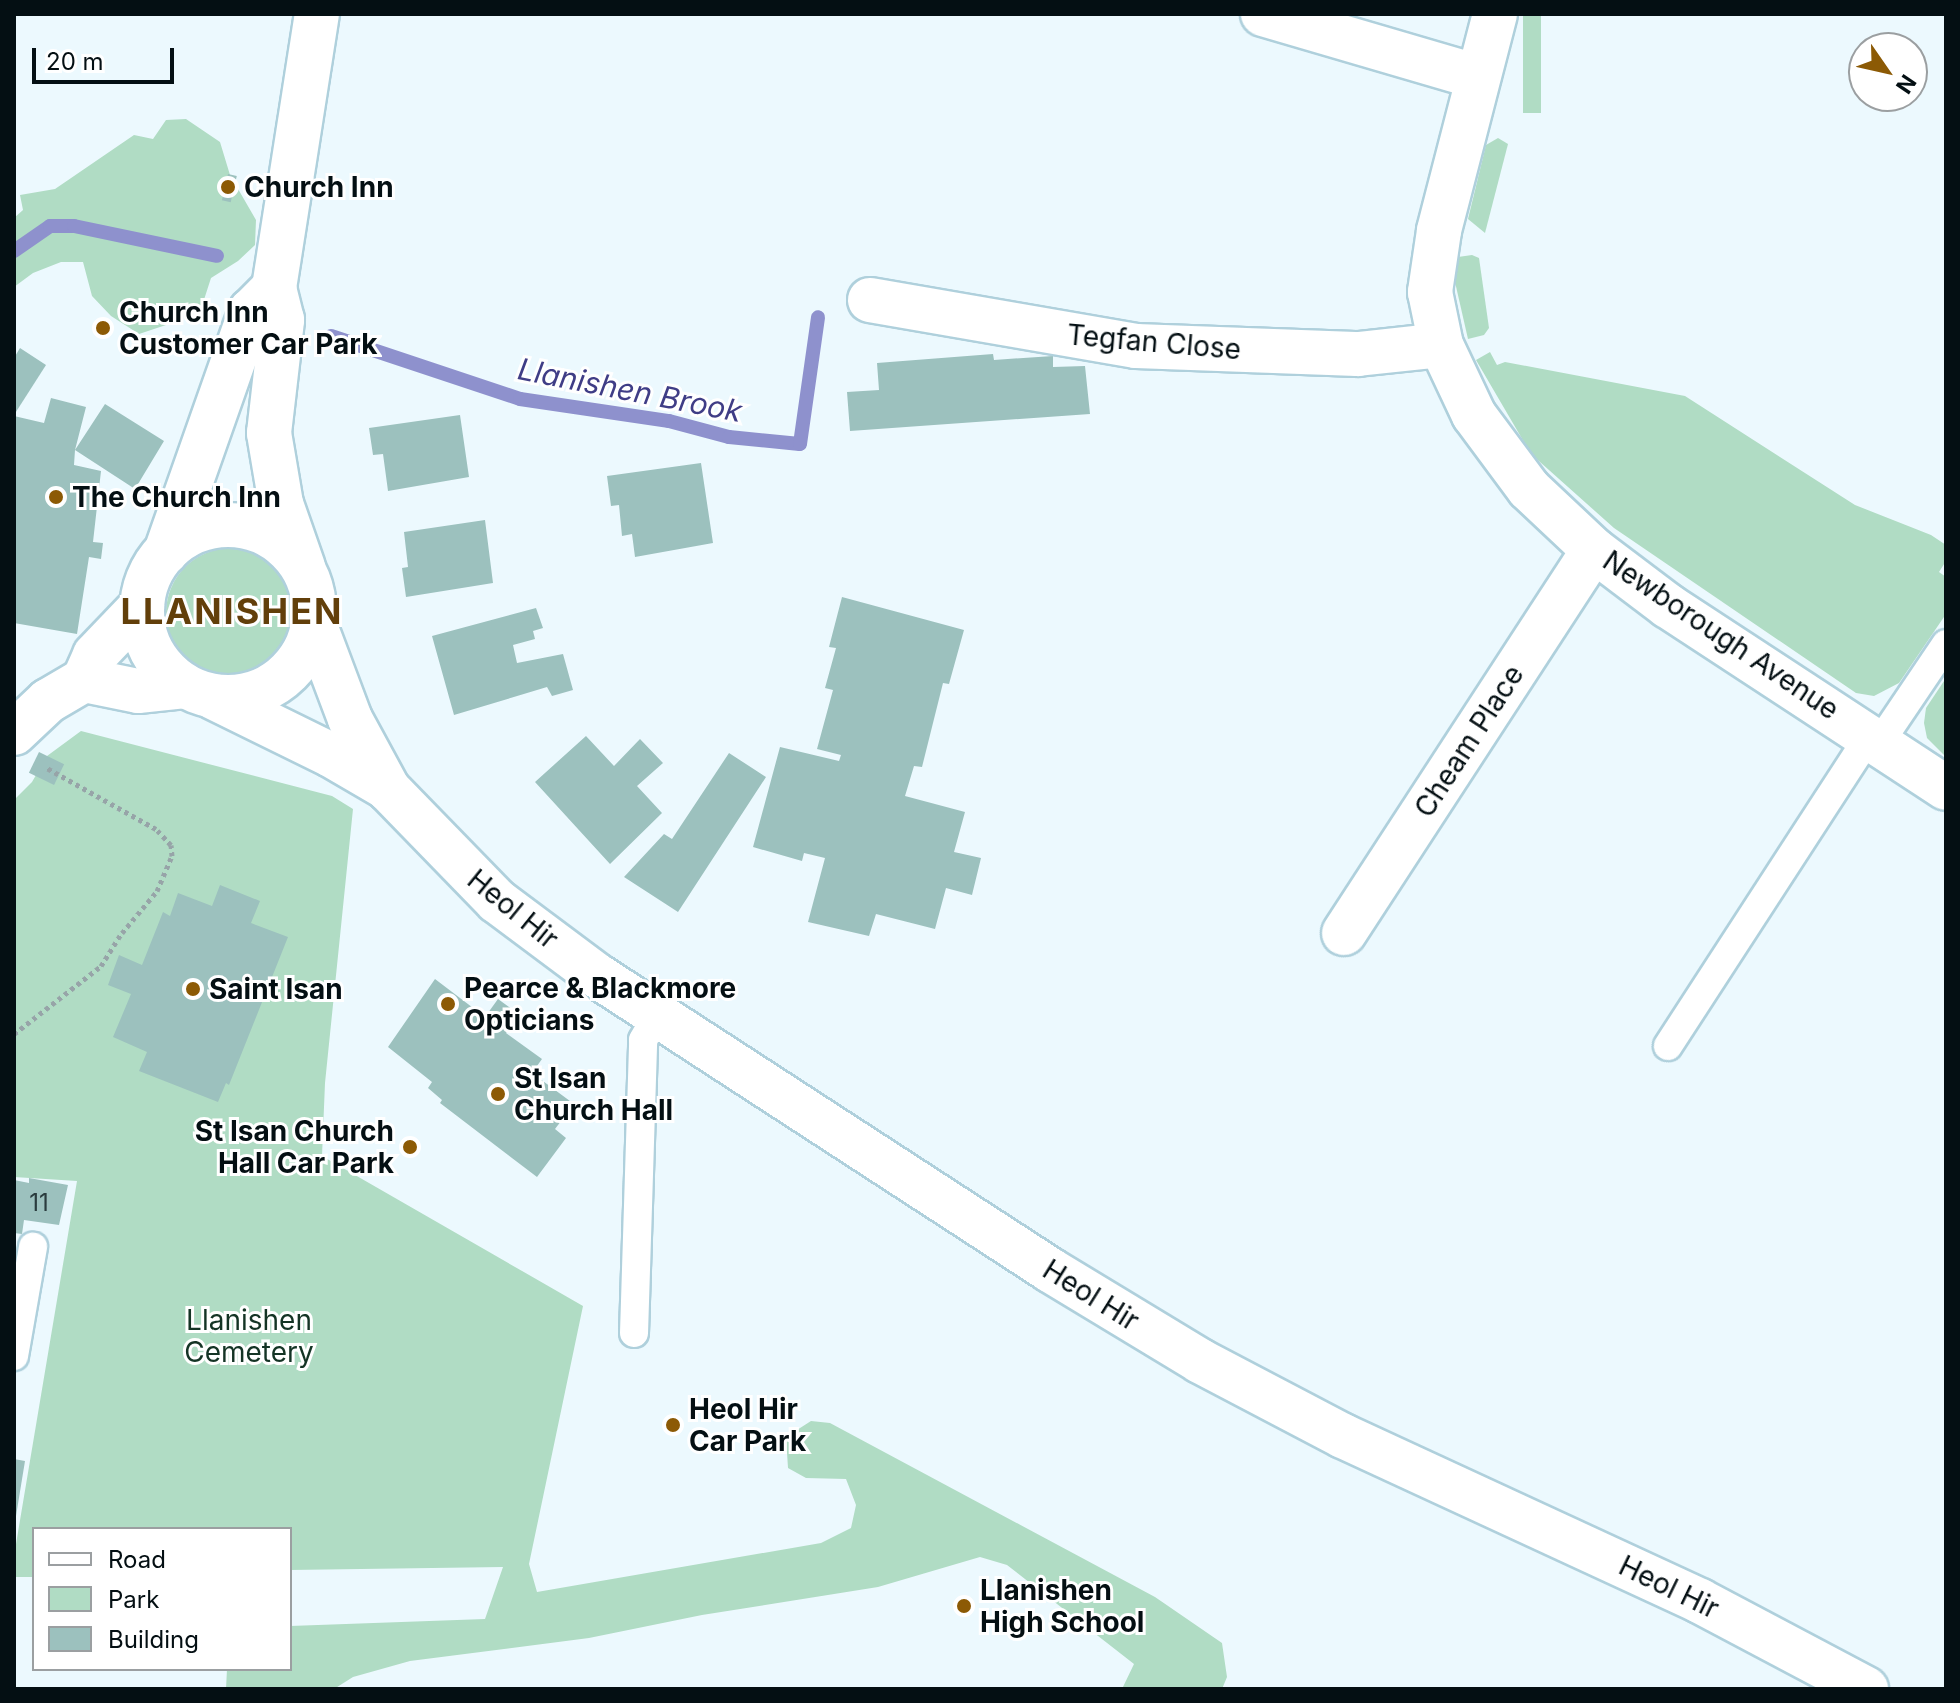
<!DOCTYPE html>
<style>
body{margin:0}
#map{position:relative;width:1960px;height:1703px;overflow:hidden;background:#ecf9fe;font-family:Inter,sans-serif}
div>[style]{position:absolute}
.green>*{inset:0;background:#b0dcc4;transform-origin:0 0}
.round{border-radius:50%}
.stream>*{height:14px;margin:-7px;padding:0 7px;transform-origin:7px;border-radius:7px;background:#8e91cd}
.building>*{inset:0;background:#9cc1be;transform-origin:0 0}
.path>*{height:5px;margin-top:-2.5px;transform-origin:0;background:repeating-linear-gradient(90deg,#97a4a8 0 4px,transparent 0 8px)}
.roads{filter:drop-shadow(2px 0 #afd0dc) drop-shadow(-2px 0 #afd0dc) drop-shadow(0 2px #afd0dc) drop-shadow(0 -2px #afd0dc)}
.lane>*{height:28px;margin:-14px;padding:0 14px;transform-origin:14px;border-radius:14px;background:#fff}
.street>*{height:44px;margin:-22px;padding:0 22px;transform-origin:22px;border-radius:22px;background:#fff}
.secondary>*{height:44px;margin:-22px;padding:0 22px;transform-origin:22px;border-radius:22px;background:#fff}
.secondary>.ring{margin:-22px;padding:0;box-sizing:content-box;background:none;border:44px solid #fff;border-radius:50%}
.dots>*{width:22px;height:22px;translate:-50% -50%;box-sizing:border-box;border:4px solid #fff;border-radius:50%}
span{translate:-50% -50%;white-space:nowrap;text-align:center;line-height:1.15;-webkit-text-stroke:6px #fff;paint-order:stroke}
.number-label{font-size:24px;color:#2a3c3e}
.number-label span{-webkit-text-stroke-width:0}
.poi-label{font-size:28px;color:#040f13;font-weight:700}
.left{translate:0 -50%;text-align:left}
.right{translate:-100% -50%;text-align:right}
.street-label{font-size:28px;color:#040f13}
.park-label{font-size:28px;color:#143425}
.water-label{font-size:30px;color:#3f3d86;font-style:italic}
.district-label{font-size:36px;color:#623f0a;font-weight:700;letter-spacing:2px}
.frame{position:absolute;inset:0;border:16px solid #040f13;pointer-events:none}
.legend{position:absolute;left:32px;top:1527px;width:260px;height:144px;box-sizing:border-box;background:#fff;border:2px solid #9b9fa1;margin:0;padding:10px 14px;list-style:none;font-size:24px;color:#040f13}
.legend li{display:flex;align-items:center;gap:16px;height:40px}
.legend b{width:40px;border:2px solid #9b9fa1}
.north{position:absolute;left:1848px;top:32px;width:80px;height:80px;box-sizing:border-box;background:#fff;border:2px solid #9b9fa1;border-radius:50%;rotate:124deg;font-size:22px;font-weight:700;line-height:32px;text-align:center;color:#040f13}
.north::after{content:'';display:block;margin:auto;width:28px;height:36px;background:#8c5a05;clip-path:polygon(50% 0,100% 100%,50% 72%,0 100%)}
.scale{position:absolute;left:32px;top:48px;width:142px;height:36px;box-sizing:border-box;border:4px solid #040f13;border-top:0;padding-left:10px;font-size:24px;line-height:28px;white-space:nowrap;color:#040f13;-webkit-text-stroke:6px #fff;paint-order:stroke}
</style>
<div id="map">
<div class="green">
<i style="left:1523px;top:14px;width:18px;height:99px"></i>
<i style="clip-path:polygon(186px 119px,220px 142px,230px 175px,256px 220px,255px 245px,238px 261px,211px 278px,201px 309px,186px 304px,166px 325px,139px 334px,111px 316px,92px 296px,83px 262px,61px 262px,33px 273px,14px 287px,14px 218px,23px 210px,20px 195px,55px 189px,134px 135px,153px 139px,166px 120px)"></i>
<i style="clip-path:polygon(1498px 138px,1508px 144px,1485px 233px,1468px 219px,1486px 145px)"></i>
<i style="clip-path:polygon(1472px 255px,1479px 258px,1489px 328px,1484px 335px,1468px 339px,1455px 282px,1458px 257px)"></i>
<i style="clip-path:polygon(1490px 352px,1497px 365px,1505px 362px,1685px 396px,1855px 505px,1931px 535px,1946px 545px,1946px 561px,1939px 572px,1946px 577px,1946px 614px,1899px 683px,1874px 696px,1856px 693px,1614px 528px,1531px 454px,1476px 360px)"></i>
<i class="round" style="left:166px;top:548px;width:130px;height:130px"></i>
<i style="clip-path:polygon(1946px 678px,1946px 757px,1927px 738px,1924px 723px,1926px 708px)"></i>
<i style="clip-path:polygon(81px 731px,332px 796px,353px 809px,325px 1083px,322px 1156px,583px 1306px,529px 1564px,537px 1592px,821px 1543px,851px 1528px,856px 1505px,846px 1479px,806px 1478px,788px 1468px,786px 1437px,811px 1421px,830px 1423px,1155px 1597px,1222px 1643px,1227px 1677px,1222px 1689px,1122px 1689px,1134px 1664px,1007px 1565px,980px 1557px,878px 1587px,702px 1615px,589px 1638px,410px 1661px,353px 1677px,334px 1689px,226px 1689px,227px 1669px,290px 1669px,290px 1626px,485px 1619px,503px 1567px,290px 1570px,290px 1529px,34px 1529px,34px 1577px,14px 1577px,14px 1556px,77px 1181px,14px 1177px,14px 800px,32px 782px,47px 756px)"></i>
</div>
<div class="stream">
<i style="left:14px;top:251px;width:44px;rotate:-34.8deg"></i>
<i style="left:50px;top:226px;width:24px"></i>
<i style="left:74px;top:226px;width:146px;rotate:11.8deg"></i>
<i style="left:331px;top:336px;width:199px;rotate:18.4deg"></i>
<i style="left:520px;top:399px;width:151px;rotate:8.4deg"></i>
<i style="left:669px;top:421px;width:62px;rotate:14.9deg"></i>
<i style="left:729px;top:437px;width:71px;rotate:5.6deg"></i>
<i style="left:800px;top:444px;width:128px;rotate:-81.9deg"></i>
</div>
<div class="building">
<i style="left:228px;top:174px;width:9px;height:27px;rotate:13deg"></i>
<i style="clip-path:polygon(20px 348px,46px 365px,14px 415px,14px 358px)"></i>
<i style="clip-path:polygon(993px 354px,994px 360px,1053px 356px,1053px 367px,1085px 366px,1090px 414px,850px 431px,847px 392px,879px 390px,877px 363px)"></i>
<i style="clip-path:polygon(51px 398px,86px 407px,75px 450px,105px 404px,164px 441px,135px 489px,75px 450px,74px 465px,101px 471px,93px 542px,103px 543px,101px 559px,89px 557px,77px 634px,14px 623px,14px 416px,44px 423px)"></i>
<i style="clip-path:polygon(460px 415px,469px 477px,388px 491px,383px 454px,373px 455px,369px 428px)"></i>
<i style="clip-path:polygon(701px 463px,713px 543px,635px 557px,632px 534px,622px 536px,619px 505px,611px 506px,607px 476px)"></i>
<i style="clip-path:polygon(485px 520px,493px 583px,406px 597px,402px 568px,408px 567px,404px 532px)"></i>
<i style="clip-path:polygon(842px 597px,964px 630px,949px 684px,943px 683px,922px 767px,914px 766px,905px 796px,965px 812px,954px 852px,981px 858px,972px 895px,946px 888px,935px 929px,876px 914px,869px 936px,808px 922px,825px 858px,804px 853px,802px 861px,753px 847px,780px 747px,839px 761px,841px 755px,817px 749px,833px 690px,825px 688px,836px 648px,829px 647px)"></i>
<i style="clip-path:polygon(536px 608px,543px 628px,533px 631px,535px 639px,513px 645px,517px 663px,563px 654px,573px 690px,552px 696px,547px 687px,454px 715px,432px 636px)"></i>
<i style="clip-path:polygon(586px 736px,614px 766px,640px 739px,663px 763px,637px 786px,662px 813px,610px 864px,535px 782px)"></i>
<i style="left:39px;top:752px;width:28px;height:23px;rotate:26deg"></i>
<i style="clip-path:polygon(729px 753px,766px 777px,678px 912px,624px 877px,664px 834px,672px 839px)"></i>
<i style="clip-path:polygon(220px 885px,260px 901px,251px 923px,288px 937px,229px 1085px,226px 1083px,218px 1102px,139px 1071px,147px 1052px,113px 1037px,131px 994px,108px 985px,119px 955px,142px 965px,163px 912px,170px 916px,178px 893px,212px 906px)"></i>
<i style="clip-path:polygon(435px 979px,485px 1017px,498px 999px,520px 1015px,506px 1033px,542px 1059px,532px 1073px,574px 1104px,555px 1129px,566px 1138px,537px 1177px,440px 1103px,442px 1100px,428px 1088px,432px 1082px,388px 1047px)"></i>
<i style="clip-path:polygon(29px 1178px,68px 1185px,59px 1225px,24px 1220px,22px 1234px,14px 1233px,14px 1180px,29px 1183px)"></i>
<i style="clip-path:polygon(14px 1459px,25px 1461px,16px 1516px,14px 1516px)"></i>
</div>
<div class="path">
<i style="left:14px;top:1034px;width:110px;rotate:-38deg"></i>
<i style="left:101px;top:966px;width:39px;rotate:-58deg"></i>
<i style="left:122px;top:933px;width:55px;rotate:-50.2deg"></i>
<i style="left:157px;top:891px;width:38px;rotate:-67deg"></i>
<i style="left:172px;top:856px;width:11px;rotate:-95deg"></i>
<i style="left:171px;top:845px;width:22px;rotate:-133deg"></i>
<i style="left:156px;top:829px;width:127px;rotate:-150.8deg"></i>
</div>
<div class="roads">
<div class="lane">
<i style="left:1880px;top:742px;width:118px;rotate:-56deg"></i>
<i style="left:1668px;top:1046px;width:371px;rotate:-57deg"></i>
<i style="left:634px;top:1333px;width:293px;rotate:-88.2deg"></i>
<i style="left:643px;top:1040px;width:28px;rotate:-60deg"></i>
<i style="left:14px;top:1356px;width:111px;rotate:-80.1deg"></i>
</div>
<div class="street">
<i style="left:1263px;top:14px;width:224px;rotate:16.3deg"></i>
<i style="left:1495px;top:14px;width:224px;rotate:104.5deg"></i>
<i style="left:1439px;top:231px;width:62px;rotate:98.4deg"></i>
<i style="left:1430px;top:292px;width:54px;rotate:78.3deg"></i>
<i style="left:1441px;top:345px;width:77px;rotate:64.8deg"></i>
<i style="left:1474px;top:415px;width:92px;rotate:53.4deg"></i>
<i style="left:1529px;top:489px;width:89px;rotate:43.2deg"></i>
<i style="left:1594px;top:550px;width:93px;rotate:37.1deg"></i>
<i style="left:1668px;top:606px;width:332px;rotate:33.2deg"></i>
<i style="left:870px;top:300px;width:270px;rotate:9.8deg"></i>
<i style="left:1136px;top:346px;width:222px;rotate:2.1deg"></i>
<i style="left:1358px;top:354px;width:83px;rotate:-6.2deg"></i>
<i style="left:1344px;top:933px;width:457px;rotate:-56.9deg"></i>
</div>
<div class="secondary">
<i class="ring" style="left:142px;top:525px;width:128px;height:128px"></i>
<i style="left:166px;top:552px;width:256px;rotate:-70.6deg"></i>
<i style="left:251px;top:311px;width:33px;rotate:-45deg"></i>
<i style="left:303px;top:567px;width:67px;rotate:-109.2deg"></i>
<i style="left:281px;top:504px;width:72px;rotate:-99.6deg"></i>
<i style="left:269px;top:433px;width:114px;rotate:-83.4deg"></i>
<i style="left:282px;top:320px;width:33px;rotate:-104deg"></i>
<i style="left:274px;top:288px;width:277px;rotate:-81.1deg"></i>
<i style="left:314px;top:623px;width:103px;rotate:69.4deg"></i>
<i style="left:350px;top:719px;width:80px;rotate:61.5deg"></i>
<i style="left:388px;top:789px;width:156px;rotate:45.8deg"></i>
<i style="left:497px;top:901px;width:124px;rotate:36.8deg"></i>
<i style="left:596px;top:975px;width:541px;rotate:33.01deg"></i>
<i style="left:1050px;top:1270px;width:175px;rotate:31.2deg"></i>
<i style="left:1200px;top:1361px;width:161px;rotate:27.7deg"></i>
<i style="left:1343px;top:1436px;width:393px;rotate:24.8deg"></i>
<i style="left:1700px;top:1601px;width:188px;rotate:27.9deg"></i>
<i style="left:84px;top:680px;width:55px;rotate:11.5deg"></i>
<i style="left:138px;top:691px;width:47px;rotate:-6.1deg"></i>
<i style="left:213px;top:697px;width:131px;rotate:26.2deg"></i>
<i style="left:331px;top:755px;width:64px;rotate:30.2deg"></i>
<i style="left:14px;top:733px;width:47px;rotate:-43.3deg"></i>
<i style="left:48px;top:701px;width:42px;rotate:-30.3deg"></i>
<i style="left:84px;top:680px;width:27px;rotate:-66deg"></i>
<i style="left:95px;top:655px;width:68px;rotate:-46.2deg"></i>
</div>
</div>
<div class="dots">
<i style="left:228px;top:187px;background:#8c5a05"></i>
<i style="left:103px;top:328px;background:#8c5a05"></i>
<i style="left:56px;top:497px;background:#8c5a05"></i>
<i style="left:193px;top:989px;background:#8c5a05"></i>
<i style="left:448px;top:1004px;background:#8c5a05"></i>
<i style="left:498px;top:1094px;background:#8c5a05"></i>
<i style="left:410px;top:1147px;background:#8c5a05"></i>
<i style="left:673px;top:1425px;background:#8c5a05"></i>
<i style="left:964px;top:1606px;background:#8c5a05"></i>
</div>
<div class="number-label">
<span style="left:39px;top:1203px">11</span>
</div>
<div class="poi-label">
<span class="left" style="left:244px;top:187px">Church Inn</span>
<span class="left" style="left:119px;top:328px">Church Inn<br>Customer Car Park</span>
<span class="left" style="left:72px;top:497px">The Church Inn</span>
<span class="left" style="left:464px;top:1004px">Pearce &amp; Blackmore<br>Opticians</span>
<span class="left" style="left:209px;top:989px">Saint Isan</span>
<span class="left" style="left:514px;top:1094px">St Isan<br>Church Hall</span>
<span class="right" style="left:394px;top:1147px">St Isan Church<br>Hall Car Park</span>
<span class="left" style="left:689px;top:1425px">Heol Hir<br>Car Park</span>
<span class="left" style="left:980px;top:1606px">Llanishen<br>High School</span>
</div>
<div class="street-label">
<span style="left:1154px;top:342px;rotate:5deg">Tegfan Close</span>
<span style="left:1721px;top:635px;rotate:34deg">Newborough Avenue</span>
<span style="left:1469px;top:741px;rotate:-57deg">Cheam Place</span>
<span style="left:513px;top:909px;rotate:39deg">Heol Hir</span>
<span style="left:1091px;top:1295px;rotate:32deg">Heol Hir</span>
<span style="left:1669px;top:1587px;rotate:26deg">Heol Hir</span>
</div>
<div class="park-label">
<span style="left:249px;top:1336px">Llanishen<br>Cemetery</span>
</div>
<div class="water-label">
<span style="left:630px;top:390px;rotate:11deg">Llanishen Brook</span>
</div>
<div class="district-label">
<span style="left:232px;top:612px">LLANISHEN</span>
</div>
<div class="frame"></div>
<ul class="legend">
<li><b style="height:10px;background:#fff"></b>Road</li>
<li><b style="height:22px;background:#b0dcc4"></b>Park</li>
<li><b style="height:22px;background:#9cc1be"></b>Building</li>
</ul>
<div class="north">N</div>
<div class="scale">20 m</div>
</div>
